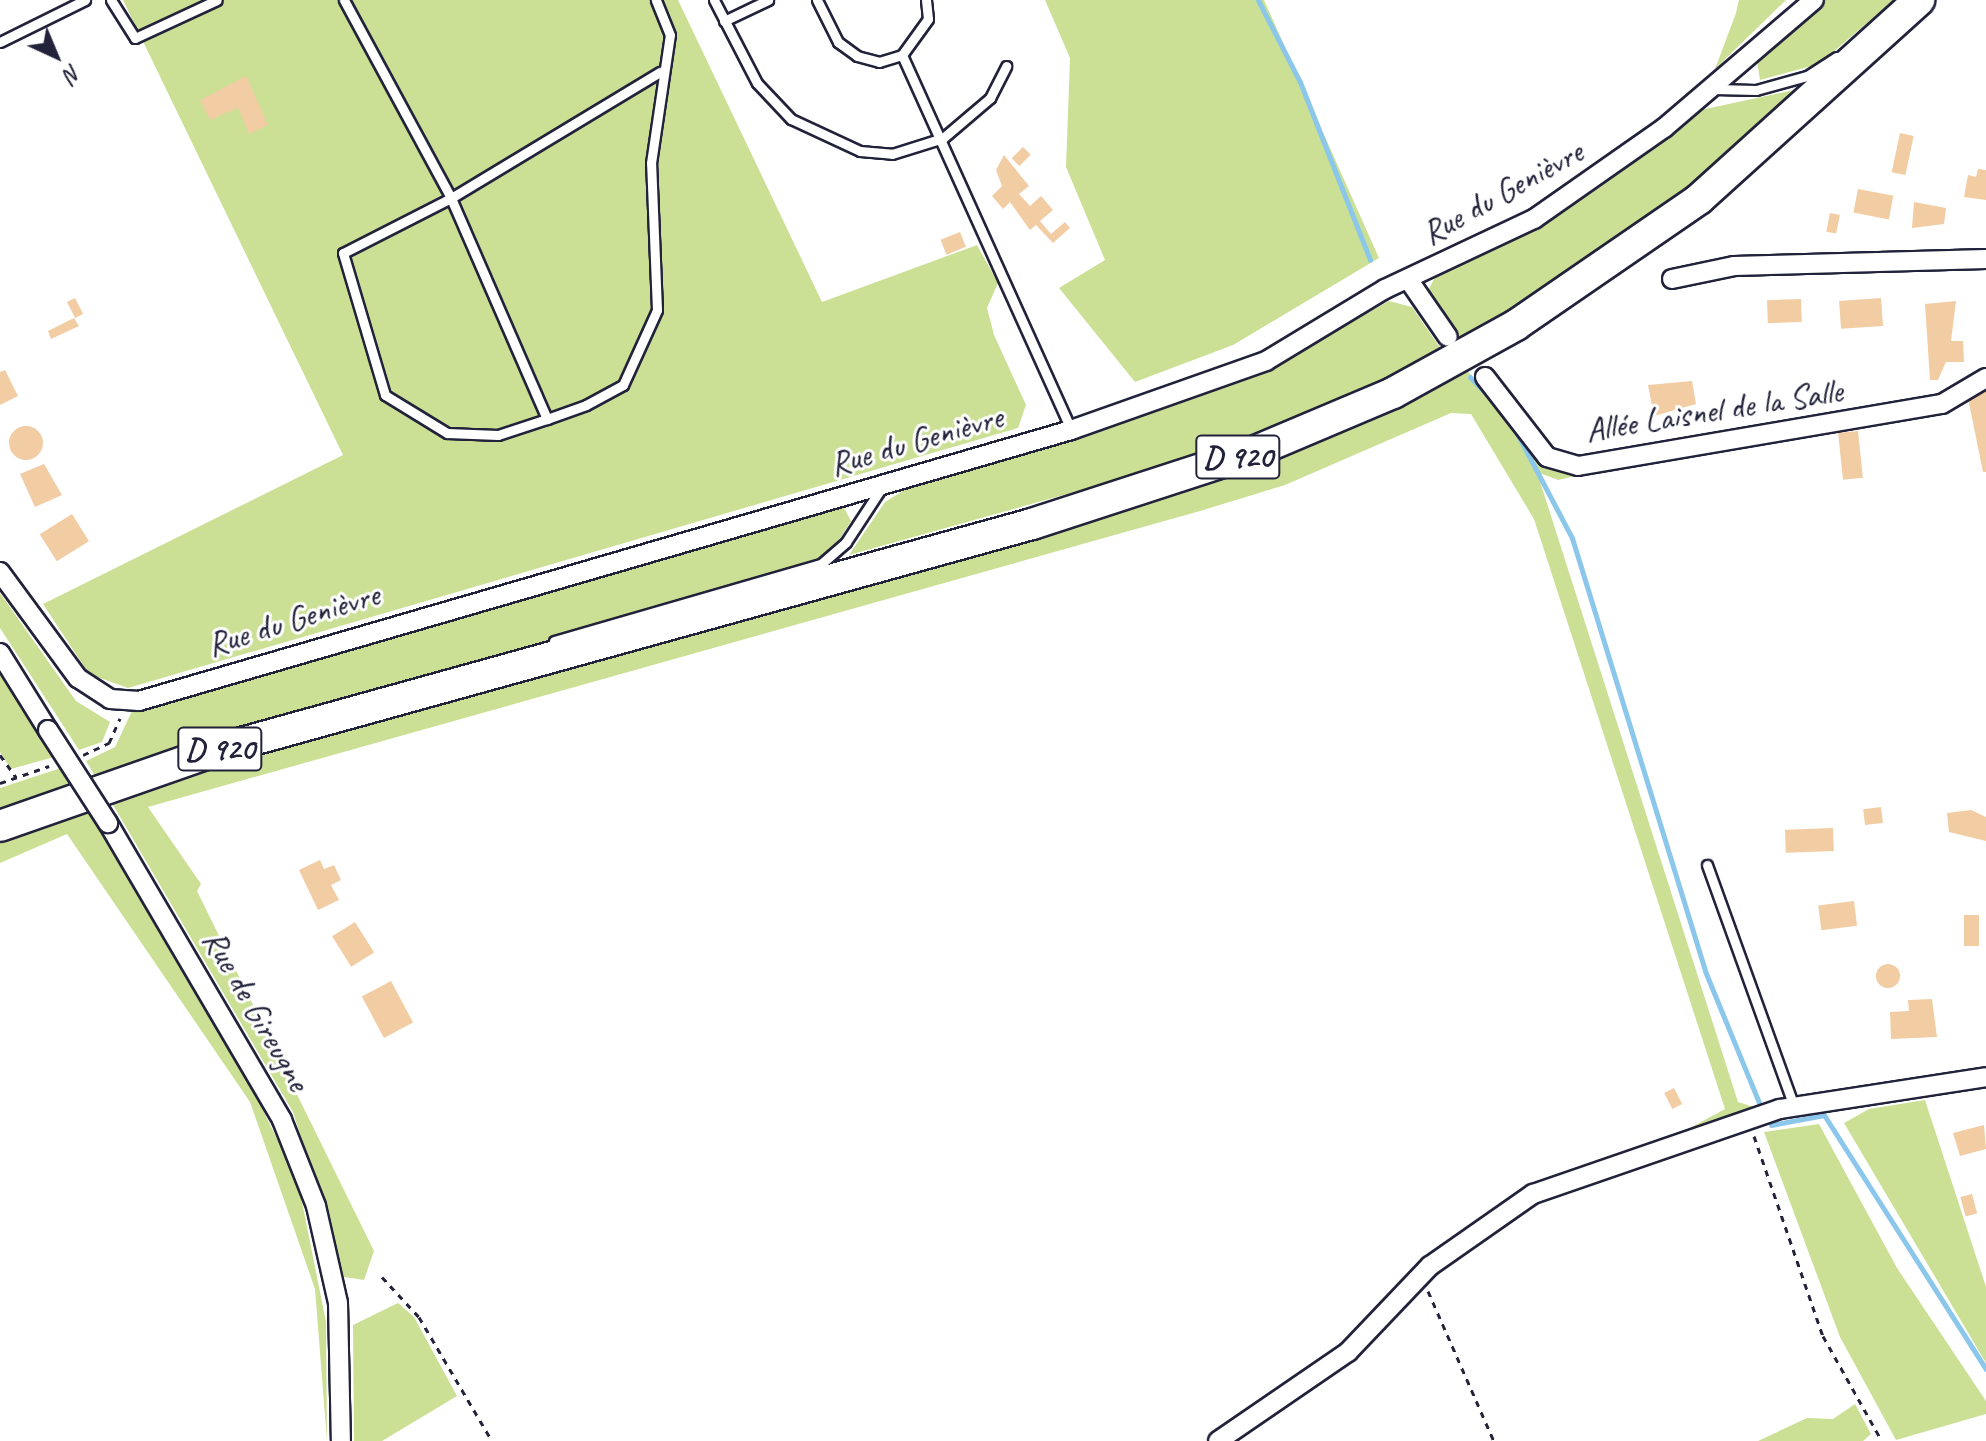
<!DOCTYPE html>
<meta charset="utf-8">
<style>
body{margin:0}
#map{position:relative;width:1986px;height:1441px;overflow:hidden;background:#fff;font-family:Caveat,sans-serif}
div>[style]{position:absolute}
.green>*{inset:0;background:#cbe095}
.stream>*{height:5px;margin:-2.5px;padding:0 2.5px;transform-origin:2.5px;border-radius:2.5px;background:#8bc7eb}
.building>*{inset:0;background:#f2cca2;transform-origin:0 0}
.round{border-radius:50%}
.path>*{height:3px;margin-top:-1.5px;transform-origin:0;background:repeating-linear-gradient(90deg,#22223b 0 6px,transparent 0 12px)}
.roads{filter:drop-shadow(2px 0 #22223b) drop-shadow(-2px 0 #22223b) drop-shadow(0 2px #22223b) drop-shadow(0 -2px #22223b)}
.service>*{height:9px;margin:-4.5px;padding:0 4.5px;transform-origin:4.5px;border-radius:4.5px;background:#fff}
.minor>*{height:18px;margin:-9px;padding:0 9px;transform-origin:9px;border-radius:9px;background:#fff}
.primary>*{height:30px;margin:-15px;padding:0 15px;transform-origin:15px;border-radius:15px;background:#fff}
.bridges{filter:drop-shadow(2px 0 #22223b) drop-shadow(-2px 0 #22223b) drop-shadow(0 2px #22223b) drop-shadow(0 -2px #22223b)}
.minor-bridge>*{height:18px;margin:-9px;padding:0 9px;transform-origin:9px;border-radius:9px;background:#fff}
span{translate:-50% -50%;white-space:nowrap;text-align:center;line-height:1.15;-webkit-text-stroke:6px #fff;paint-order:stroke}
.shield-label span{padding:2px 6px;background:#fff;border:2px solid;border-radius:6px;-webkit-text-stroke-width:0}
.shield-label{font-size:32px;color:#22223b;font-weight:700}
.street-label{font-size:34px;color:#22223b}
.north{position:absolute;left:16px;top:16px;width:80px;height:80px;-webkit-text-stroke:6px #fff;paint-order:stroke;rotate:136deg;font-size:22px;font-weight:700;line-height:32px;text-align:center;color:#22223b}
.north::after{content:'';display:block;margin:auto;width:28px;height:36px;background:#22223b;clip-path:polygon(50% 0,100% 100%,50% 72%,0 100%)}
</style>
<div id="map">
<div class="green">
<i style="clip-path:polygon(123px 0,678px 0,822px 302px,977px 245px,998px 283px,987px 308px,994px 335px,1026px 405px,1018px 428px,128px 688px,89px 674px,43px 604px,343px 455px)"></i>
<i style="clip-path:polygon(1045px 0,1264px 0,1379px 258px,1233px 345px,1135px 382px,1059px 288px,1105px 260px,1066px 167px,1070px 58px)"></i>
<i style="clip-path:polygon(1739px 0,1786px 0,1715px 69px,1736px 13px)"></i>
<i style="clip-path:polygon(1822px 0,1894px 0,1819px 64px,1760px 80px,1757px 61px)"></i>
<i style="clip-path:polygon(1799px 89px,1755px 138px,1621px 242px,1461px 342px,1433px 304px,1428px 291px,1435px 277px,1550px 220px,1696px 111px)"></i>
<i style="clip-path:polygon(1389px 301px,1412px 307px,1443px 352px,1285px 426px,1185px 461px,849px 555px,885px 502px,916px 483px,1244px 381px)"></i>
<i style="clip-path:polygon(1466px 369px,1545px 466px,1566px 474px,1608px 469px,1558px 480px,1537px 472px,1738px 1102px,1757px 1108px,1686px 1130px,1725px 1109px,1534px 519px,1471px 414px,1451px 413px,1285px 485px,1200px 511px,148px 807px,201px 884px,197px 891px,374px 1251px,364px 1280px,344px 1277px,293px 1112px,109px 798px,1159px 499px,1237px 472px)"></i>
<i style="clip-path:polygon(841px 502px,851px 521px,833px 549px,814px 561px,95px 776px,86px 761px,115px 747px,132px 711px)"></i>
<i style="clip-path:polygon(0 593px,76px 701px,110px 722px,102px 742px,79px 750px,0 628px)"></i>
<i style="clip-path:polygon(0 671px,41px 737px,54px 757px,11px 769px,0 752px)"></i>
<i style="clip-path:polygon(61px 768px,71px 784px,0 810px,0 788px)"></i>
<i style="clip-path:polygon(86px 807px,218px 1018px,298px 1182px,326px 1322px,327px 1441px,315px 1289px,250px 1102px,67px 834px,0 863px,0 836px)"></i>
<i style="clip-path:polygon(1925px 1100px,1986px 1287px,1986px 1363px,1844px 1123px,1869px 1109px)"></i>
<i style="clip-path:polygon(1819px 1124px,1897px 1268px,1986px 1401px,1986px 1414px,1896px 1440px,1840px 1337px,1764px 1132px)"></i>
<i style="clip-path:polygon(398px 1303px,414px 1317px,457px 1396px,382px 1441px,354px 1441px,353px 1325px)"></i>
<i style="clip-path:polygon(1855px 1404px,1871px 1434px,1863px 1441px,1758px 1441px,1807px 1418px,1833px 1419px)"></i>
</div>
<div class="stream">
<i style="left:1258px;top:0;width:92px;rotate:62.9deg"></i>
<i style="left:1300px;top:82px;width:191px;rotate:68.5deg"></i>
<i style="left:1470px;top:377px;width:32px;rotate:46deg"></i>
<i style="left:1513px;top:426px;width:127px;rotate:62.2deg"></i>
<i style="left:1572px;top:538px;width:453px;rotate:72.9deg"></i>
<i style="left:1705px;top:971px;width:145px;rotate:67.7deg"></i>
<i style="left:1771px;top:1125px;width:54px;rotate:-10.7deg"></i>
<i style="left:1824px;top:1115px;width:301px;rotate:57.5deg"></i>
</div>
<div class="building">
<i style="clip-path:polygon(246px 76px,268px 125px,249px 134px,238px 108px,210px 120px,200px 100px)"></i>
<i style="left:1900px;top:133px;width:14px;height:40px;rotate:12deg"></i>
<i style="left:1023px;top:147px;width:11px;height:16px;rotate:45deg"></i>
<i style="clip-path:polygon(1004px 155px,1029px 186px,1019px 194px,1030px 206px,1041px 196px,1053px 210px,1040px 221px,1051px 234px,1065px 222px,1070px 228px,1053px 243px,1036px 225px,1030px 230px,1010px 202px,1003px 209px,992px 196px,1002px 186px,996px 170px)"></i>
<i style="clip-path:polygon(1978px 169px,1986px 170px,1986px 200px,1964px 197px,1968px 175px,1976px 177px)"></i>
<i style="left:1858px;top:189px;width:36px;height:24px;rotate:11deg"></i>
<i style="clip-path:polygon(1914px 202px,1946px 208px,1944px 224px,1912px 228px)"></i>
<i style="left:1830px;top:213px;width:10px;height:19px;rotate:11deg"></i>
<i style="left:960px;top:232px;width:16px;height:21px;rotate:68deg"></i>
<i style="left:75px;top:298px;width:18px;height:9px;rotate:63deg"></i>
<i style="left:1881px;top:298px;width:28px;height:42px;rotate:86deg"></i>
<i style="left:1801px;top:299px;width:23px;height:34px;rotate:88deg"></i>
<i style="clip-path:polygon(1956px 301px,1951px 341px,1963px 341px,1964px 362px,1946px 362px,1938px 380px,1930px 380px,1925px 304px)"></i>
<i style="clip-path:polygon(74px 318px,79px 326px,51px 339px,48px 331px)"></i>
<i style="clip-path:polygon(5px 370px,18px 396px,0 405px,0 372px)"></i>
<i style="clip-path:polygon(1692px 381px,1696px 404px,1654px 416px,1648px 385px)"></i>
<i style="clip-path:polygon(1986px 386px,1986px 472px,1983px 472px,1968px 398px)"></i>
<i class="round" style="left:9px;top:426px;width:34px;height:34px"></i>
<i style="left:1858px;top:431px;width:47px;height:20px;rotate:84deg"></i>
<i style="clip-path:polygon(44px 464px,62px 495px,35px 507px,20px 474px)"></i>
<i style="left:72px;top:514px;width:32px;height:38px;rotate:58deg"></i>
<i style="left:1881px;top:807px;width:16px;height:18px;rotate:83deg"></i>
<i style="clip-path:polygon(1971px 810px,1986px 817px,1986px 841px,1949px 832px,1947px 813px)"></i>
<i style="left:1833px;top:828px;width:23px;height:48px;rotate:88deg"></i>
<i style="clip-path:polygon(320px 860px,324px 869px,334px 865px,341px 880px,331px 885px,339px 900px,318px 910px,299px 870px)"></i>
<i style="left:1854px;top:901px;width:25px;height:36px;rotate:83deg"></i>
<i style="left:1964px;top:915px;width:15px;height:31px"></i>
<i style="left:355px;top:922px;width:36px;height:27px;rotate:58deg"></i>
<i class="round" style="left:1876px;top:964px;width:24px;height:24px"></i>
<i style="left:391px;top:981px;width:47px;height:33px;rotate:62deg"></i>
<i style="clip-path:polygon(1932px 999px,1937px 1037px,1891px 1039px,1890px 1012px,1909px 1011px,1908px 1000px)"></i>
<i style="left:1674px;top:1088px;width:18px;height:11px;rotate:63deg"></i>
<i style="clip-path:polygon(1984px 1125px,1986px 1149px,1960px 1156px,1953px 1133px)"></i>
<i style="left:1972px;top:1194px;width:20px;height:12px;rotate:75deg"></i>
</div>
<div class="path">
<i style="left:0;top:755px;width:27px;rotate:54deg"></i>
<i style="left:83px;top:755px;width:29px;rotate:-25deg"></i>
<i style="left:109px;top:743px;width:27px;rotate:-66deg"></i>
<i style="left:0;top:783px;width:52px;rotate:-19.1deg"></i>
<i style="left:1754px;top:1136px;width:212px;rotate:71deg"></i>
<i style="left:1823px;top:1336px;width:120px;rotate:60.7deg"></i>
<i style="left:382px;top:1277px;width:54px;rotate:47.2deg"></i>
<i style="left:419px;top:1317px;width:144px;rotate:59.5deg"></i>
<i style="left:1428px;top:1291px;width:164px;rotate:66.3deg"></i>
</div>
<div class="roads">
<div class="service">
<i style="left:111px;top:0;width:45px;rotate:57.7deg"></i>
<i style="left:135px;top:38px;width:90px;rotate:-24.9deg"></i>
<i style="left:344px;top:0;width:225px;rotate:61.6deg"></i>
<i style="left:451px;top:198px;width:244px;rotate:-31.1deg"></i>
<i style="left:714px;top:0;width:93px;rotate:62.6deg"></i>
<i style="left:757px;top:83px;width:50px;rotate:46.6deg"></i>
<i style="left:791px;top:119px;width:76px;rotate:24.9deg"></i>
<i style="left:860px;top:151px;width:32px;rotate:5deg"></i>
<i style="left:892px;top:154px;width:53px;rotate:-17.4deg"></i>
<i style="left:943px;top:138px;width:62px;rotate:-40.4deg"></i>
<i style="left:990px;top:98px;width:36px;rotate:-63deg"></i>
<i style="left:817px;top:0;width:47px;rotate:63.4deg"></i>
<i style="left:838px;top:42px;width:24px;rotate:36deg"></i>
<i style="left:857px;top:56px;width:23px;rotate:15deg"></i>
<i style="left:879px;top:62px;width:24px;rotate:-17deg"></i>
<i style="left:926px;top:0;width:19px;rotate:84deg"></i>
<i style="left:928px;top:19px;width:44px;rotate:125.8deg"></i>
<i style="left:902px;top:55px;width:411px;rotate:65.7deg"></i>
<i style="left:724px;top:21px;width:49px;rotate:-25.5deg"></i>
<i style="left:0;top:42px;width:95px;rotate:-26.3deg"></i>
<i style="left:1714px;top:89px;width:42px;rotate:1.4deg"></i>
<i style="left:1756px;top:90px;width:53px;rotate:-15.4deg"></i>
<i style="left:1807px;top:76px;width:35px;rotate:-33deg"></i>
<i style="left:547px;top:419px;width:241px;rotate:-113.5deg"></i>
<i style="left:451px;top:198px;width:121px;rotate:153deg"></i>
<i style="left:343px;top:253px;width:148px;rotate:73.5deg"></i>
<i style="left:385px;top:395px;width:73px;rotate:31.5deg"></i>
<i style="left:447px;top:433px;width:51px;rotate:2.2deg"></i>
<i style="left:498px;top:435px;width:52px;rotate:-18.1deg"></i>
<i style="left:547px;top:419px;width:41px;rotate:-19.7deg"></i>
<i style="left:586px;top:405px;width:42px;rotate:-28.4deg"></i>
<i style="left:623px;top:385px;width:82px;rotate:-65.6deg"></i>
<i style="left:657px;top:310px;width:147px;rotate:-92.3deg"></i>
<i style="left:651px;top:163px;width:129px;rotate:-81.6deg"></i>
<i style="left:670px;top:35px;width:38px;rotate:-112deg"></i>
<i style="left:554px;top:641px;width:278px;rotate:-16.1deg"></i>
<i style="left:821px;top:564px;width:33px;rotate:-41deg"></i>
<i style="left:846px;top:542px;width:66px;rotate:-56.8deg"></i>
<i style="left:1707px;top:865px;width:256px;rotate:70.2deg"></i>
</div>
<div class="minor">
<i style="left:1408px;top:279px;width:70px;rotate:55.4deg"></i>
<i style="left:1672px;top:279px;width:63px;rotate:-11.8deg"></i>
<i style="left:1734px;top:266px;width:252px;rotate:-1.6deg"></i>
<i style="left:1485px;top:377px;width:101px;rotate:52.2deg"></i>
<i style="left:1547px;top:457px;width:32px;rotate:16deg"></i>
<i style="left:1578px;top:466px;width:369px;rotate:-9.7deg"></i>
<i style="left:1942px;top:404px;width:51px;rotate:-30.6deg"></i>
<i style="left:0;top:572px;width:132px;rotate:53.7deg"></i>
<i style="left:78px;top:678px;width:38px;rotate:33deg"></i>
<i style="left:110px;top:699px;width:29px;rotate:4deg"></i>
<i style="left:139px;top:701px;width:971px;rotate:-16.21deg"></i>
<i style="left:1071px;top:430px;width:207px;rotate:-19.5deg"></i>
<i style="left:1266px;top:361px;width:139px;rotate:-31.2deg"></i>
<i style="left:1385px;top:289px;width:165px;rotate:-25.2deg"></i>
<i style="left:1534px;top:219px;width:159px;rotate:-35deg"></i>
<i style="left:1664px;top:128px;width:197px;rotate:-40.5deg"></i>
<i style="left:0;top:653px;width:91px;rotate:58.1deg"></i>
<i style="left:108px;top:823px;width:344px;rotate:59.6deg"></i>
<i style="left:282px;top:1120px;width:92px;rotate:68.4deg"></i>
<i style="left:316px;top:1206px;width:99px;rotate:77.2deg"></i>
<i style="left:338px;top:1303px;width:138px;rotate:88.8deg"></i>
<i style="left:1218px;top:1441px;width:158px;rotate:-34.4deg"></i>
<i style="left:1348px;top:1352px;width:119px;rotate:-46.4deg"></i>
<i style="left:1430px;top:1266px;width:126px;rotate:-35deg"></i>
<i style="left:1533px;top:1194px;width:261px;rotate:-19deg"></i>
<i style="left:1780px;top:1109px;width:208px;rotate:-8.8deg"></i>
</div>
<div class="primary">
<i style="left:0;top:826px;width:233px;rotate:-19.3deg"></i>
<i style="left:220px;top:749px;width:843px;rotate:-15.49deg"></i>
<i style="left:1032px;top:524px;width:230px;rotate:-18deg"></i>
<i style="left:1251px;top:453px;width:154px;rotate:-22.9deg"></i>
<i style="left:1393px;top:393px;width:141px;rotate:-28.9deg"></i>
<i style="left:1516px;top:325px;width:222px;rotate:-34.5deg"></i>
<i style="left:1699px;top:199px;width:297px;rotate:-42.1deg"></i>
</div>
</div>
<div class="bridges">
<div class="minor-bridge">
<i style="left:48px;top:730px;width:111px;rotate:57.2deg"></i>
</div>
</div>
<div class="shield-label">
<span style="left:1238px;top:457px">D 920</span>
<span style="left:220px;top:749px">D 920</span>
</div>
<div class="street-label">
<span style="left:1502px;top:192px;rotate:-29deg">Rue du Genièvre</span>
<span style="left:1714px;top:410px;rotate:-9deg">Allée Laisnel de la Salle</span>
<span style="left:916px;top:440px;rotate:-16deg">Rue du Genièvre</span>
<span style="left:293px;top:619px;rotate:-17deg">Rue du Genièvre</span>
<span style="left:257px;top:1010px;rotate:60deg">Rue de Gireugne</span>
</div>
<div class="north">N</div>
</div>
